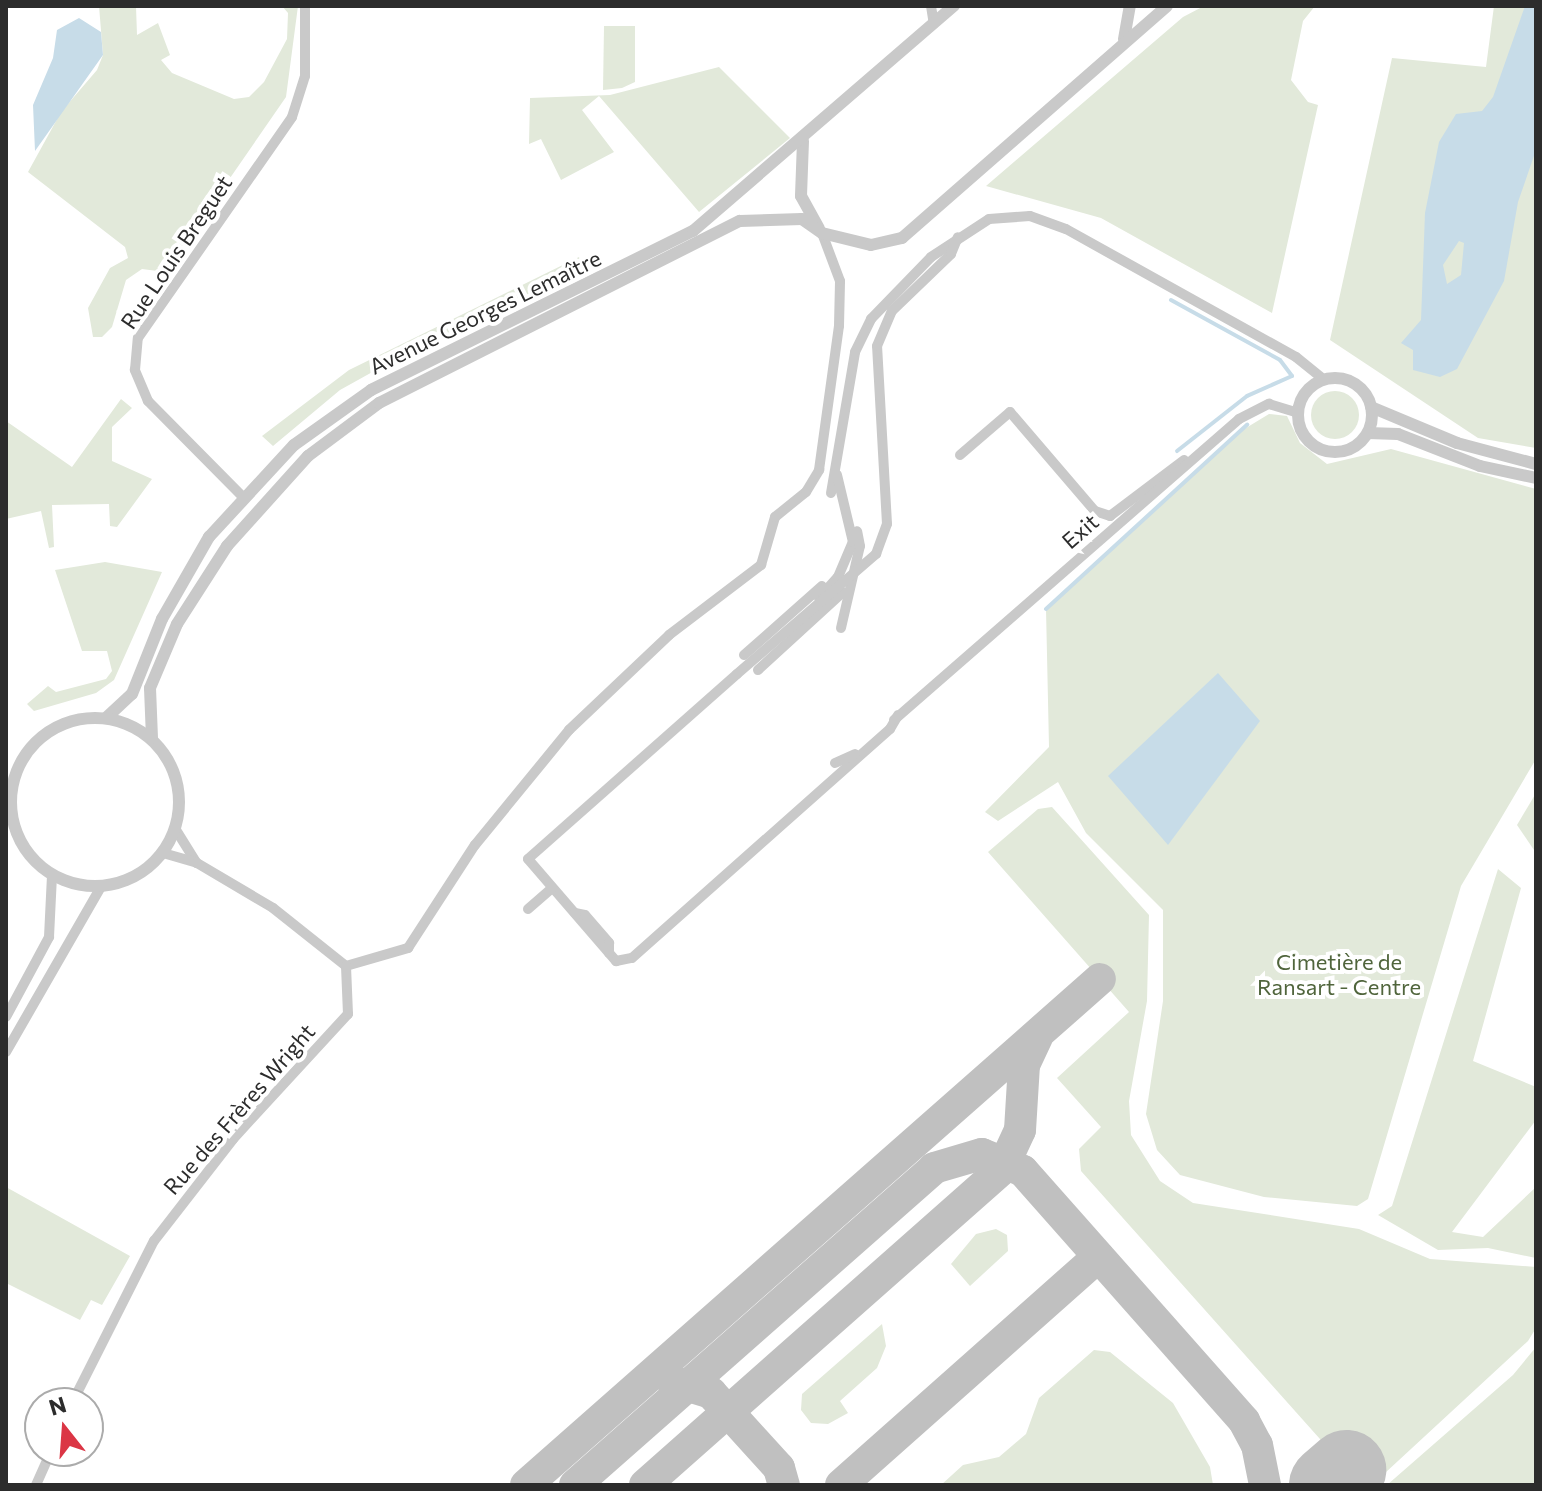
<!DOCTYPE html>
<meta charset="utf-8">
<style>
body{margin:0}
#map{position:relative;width:1542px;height:1491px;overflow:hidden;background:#fff;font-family:Commissioner,sans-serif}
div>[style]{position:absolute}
.green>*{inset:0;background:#e2e9da}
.round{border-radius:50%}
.water>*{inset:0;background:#c7dce8}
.stream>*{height:4px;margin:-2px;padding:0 2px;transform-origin:2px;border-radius:2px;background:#c7dce8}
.taxiway>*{height:32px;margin:-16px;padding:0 16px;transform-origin:16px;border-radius:16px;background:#c0c0c0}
.runway>*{height:80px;margin:-40px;padding:0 40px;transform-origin:40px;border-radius:40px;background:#c0c0c0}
.minor>*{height:10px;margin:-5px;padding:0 5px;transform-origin:5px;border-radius:5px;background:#c9c9c9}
.tertiary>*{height:12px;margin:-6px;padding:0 6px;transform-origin:6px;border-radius:6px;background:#c9c9c9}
.tertiary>.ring{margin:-6px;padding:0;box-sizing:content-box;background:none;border:12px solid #c9c9c9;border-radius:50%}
.minor-bridge>*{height:10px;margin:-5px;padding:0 5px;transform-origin:5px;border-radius:5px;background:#c9c9c9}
span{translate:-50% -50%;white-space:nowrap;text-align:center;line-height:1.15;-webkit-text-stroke:8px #fff;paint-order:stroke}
.street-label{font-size:22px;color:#2c2c2c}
.park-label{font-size:22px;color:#50653c}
.frame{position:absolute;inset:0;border:8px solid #2c2c2c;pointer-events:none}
.north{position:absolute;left:24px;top:1387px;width:80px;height:80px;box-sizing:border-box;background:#fff;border:2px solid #ababab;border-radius:50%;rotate:343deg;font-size:22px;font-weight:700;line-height:32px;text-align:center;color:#2c2c2c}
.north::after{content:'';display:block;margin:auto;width:28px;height:36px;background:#db3645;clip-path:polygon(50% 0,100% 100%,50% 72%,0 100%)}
</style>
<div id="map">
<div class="green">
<i style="clip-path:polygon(99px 6px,136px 6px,137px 35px,158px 23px,170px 55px,161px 60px,172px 73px,234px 99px,249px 97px,264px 82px,287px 39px,288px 13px,282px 6px,298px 6px,286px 97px,165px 272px,142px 269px,126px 280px,112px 327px,102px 337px,93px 337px,88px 308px,110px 268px,128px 258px,125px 247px,28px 172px,61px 112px,97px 70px,103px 55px)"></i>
<i style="clip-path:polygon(1204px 6px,1315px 6px,1303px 21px,1291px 80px,1308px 102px,1318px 105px,1272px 313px,1101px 218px,986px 186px,1183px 17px)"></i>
<i style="clip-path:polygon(1494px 6px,1536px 6px,1536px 448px,1478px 438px,1330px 340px,1392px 58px,1486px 67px)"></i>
<i style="clip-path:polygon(604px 26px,635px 26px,635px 82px,622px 88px,603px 90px)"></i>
<i style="clip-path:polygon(719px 67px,790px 138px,699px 212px,599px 96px,582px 110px,614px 152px,561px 180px,541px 139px,529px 144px,530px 98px,610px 95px)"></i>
<i style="clip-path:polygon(579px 257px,583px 270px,385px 365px,340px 390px,273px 446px,262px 436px,349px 370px)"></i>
<i class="round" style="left:1311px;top:391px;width:48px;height:48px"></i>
<i style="clip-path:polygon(121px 399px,132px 408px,112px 427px,112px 461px,152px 479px,117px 527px,110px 526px,109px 504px,52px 505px,54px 547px,49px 548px,41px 511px,6px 519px,6px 421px,72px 467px)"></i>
<i style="clip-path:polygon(1269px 414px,1287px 416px,1300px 443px,1327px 464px,1391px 449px,1536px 489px,1536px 759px,1461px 886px,1368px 1199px,1357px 1206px,1264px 1197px,1180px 1175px,1157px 1150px,1146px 1114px,1163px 1001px,1163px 910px,1086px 833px,1058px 782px,998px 821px,985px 812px,1049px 747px,1046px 609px,1241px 431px)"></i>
<i style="clip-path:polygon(105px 562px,162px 572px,114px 680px,96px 693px,34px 711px,27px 704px,48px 686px,56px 692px,106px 679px,112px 671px,107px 651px,82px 651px,55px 570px)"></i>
<i style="clip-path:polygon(1536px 793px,1536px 853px,1517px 825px)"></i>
<i style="clip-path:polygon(1052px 807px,1149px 915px,1147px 1001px,1129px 1101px,1131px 1135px,1160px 1181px,1193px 1203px,1359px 1229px,1430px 1259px,1536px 1267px,1536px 1328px,1528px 1341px,1372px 1485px,1361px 1485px,1081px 1171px,1079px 1149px,1101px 1127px,1057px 1078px,1129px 1012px,988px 852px,1038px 809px)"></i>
<i style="clip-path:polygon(1498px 869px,1521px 888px,1473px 1061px,1536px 1087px,1536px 1120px,1452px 1232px,1483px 1237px,1536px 1187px,1536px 1258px,1488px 1248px,1438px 1250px,1378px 1215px,1392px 1206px)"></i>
<i style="clip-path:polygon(6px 1187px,130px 1256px,102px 1305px,91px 1300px,80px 1320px,6px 1283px)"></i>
<i style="clip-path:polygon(996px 1229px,1007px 1235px,1008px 1251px,970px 1286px,951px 1264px,976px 1234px)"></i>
<i style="clip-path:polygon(882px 1324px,886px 1346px,877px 1368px,840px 1401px,848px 1413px,828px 1424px,811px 1423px,801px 1410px,802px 1394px)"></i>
<i style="clip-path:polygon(1536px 1347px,1536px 1485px,1387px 1485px,1513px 1375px)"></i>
<i style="clip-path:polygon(1094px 1350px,1110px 1352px,1173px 1403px,1210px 1467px,1213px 1485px,941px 1485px,963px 1465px,999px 1457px,1026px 1434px,1039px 1398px)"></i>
</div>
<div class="water">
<i style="clip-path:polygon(evenodd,1525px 6px,1536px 6px,1536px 150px,1518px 202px,1504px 281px,1457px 369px,1440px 377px,1413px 370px,1413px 350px,1401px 343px,1421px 320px,1425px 213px,1439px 142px,1456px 114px,1482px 111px,1493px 97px,1525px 6px,1459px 241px,1464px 243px,1461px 275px,1447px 284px,1443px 265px,1459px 241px)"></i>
<i style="clip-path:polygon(79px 18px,101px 32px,103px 55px,35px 151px,33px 105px,53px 58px,57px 30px)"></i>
<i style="clip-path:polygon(1218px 673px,1260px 721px,1168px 845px,1108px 776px)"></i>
</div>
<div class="stream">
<i style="left:1171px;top:300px;width:124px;rotate:28.8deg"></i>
<i style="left:1280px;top:360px;width:20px;rotate:53deg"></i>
<i style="left:1292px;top:376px;width:49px;rotate:156deg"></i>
<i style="left:1247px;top:396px;width:89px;rotate:141.8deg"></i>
<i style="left:1046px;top:609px;width:273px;rotate:-42.5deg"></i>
</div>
<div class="taxiway">
<i style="left:672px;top:1381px;width:41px;rotate:17.1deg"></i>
<i style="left:711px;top:1393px;width:101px;rotate:47.8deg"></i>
<i style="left:779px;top:1468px;width:18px;rotate:74deg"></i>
<i style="left:526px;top:1485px;width:765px;rotate:-41.4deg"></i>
<i style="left:575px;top:1485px;width:479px;rotate:-41.4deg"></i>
<i style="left:934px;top:1168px;width:50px;rotate:-16.3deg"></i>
<i style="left:982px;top:1154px;width:44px;rotate:22.5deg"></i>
<i style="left:1023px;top:1171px;width:334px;rotate:48.5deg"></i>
<i style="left:1244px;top:1421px;width:27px;rotate:62deg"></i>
<i style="left:1257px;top:1445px;width:41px;rotate:78.7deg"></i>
<i style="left:645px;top:1485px;width:477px;rotate:-41.5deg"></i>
<i style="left:1002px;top:1169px;width:43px;rotate:-65.2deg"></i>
<i style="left:1020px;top:1130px;width:65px;rotate:-86.5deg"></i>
<i style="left:1024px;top:1065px;width:31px;rotate:-65deg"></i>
<i style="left:841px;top:1485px;width:344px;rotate:-41.6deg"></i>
</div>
<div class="runway">
<i style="left:1329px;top:1485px;width:23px;rotate:-41deg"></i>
</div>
<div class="minor">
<i style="left:931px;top:6px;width:18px;rotate:81deg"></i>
<i style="left:960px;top:455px;width:66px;rotate:-40.7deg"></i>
<i style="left:1010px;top:412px;width:130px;rotate:49.4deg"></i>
<i style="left:1095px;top:511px;width:16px;rotate:18deg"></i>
<i style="left:1110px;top:516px;width:93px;rotate:-37.1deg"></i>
<i style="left:831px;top:493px;width:143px;rotate:-80.3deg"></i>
<i style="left:855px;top:352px;width:37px;rotate:-64deg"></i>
<i style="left:871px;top:319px;width:86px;rotate:-45.9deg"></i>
<i style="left:931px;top:257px;width:69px;rotate:-33.2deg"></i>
<i style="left:989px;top:219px;width:41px;rotate:-4.2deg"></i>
<i style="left:1030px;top:216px;width:38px;rotate:20deg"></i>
<i style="left:1066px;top:229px;width:263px;rotate:29.1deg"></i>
<i style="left:1296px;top:357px;width:36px;rotate:39deg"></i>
<i style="left:242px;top:496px;width:134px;rotate:-134.7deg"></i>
<i style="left:148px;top:401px;width:34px;rotate:-113deg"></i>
<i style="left:135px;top:370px;width:32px;rotate:-85deg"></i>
<i style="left:138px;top:338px;width:269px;rotate:-55.1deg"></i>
<i style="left:292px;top:117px;width:43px;rotate:-72.4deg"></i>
<i style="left:305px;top:76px;width:70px;rotate:-90deg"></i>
<i style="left:876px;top:554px;width:32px;rotate:-70deg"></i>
<i style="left:887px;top:524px;width:178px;rotate:-93.2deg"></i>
<i style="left:877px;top:346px;width:38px;rotate:-67deg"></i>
<i style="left:892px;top:311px;width:82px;rotate:-44deg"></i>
<i style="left:951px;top:254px;width:18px;rotate:-68deg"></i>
<i style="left:819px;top:598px;width:28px;rotate:-48deg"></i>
<i style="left:838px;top:577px;width:38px;rotate:-67deg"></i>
<i style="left:853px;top:542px;width:69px;rotate:-103.4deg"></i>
<i style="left:841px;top:628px;width:84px;rotate:-77deg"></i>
<i style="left:860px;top:546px;width:15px;rotate:-101deg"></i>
<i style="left:744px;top:655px;width:104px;rotate:-41.5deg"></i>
<i style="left:758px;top:670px;width:115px;rotate:-42.5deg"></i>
<i style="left:737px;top:674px;width:279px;rotate:138.5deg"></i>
<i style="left:528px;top:859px;width:135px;rotate:49.2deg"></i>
<i style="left:616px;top:961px;width:16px;rotate:-11deg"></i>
<i style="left:632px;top:958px;width:345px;rotate:-41.6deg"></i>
<i style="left:890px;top:729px;width:16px;rotate:-60deg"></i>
<i style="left:894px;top:720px;width:458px;rotate:-41.1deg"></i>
<i style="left:1239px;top:419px;width:34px;rotate:-27deg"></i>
<i style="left:1269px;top:404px;width:30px;rotate:17deg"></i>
<i style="left:835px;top:763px;width:22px;rotate:-24deg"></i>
<i style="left:176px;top:830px;width:39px;rotate:58deg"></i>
<i style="left:163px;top:853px;width:35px;rotate:16deg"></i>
<i style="left:197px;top:863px;width:88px;rotate:30.6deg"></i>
<i style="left:273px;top:908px;width:93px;rotate:38.5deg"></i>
<i style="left:528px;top:909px;width:32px;rotate:-41deg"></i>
<i style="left:575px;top:913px;width:10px;rotate:11deg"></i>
<i style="left:585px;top:915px;width:37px;rotate:49deg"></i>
<i style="left:609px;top:943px;width:10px;rotate:90deg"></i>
<i style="left:346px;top:966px;width:65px;rotate:-16.2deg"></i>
<i style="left:408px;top:948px;width:123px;rotate:-57deg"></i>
<i style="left:475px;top:845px;width:149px;rotate:-50.7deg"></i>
<i style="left:569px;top:730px;width:138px;rotate:-43.5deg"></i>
<i style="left:669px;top:635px;width:116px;rotate:-37.3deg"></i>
<i style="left:761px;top:565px;width:50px;rotate:-73.7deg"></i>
<i style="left:775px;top:517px;width:40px;rotate:-39deg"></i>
<i style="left:806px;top:492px;width:26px;rotate:-59deg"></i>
<i style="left:819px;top:470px;width:145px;rotate:-82.1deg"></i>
<i style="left:839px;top:326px;width:45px;rotate:-88.7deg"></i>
<i style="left:840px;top:281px;width:51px;rotate:-110.6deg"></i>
<i style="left:6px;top:1017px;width:91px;rotate:-61.7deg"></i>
<i style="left:49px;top:937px;width:62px;rotate:-87.2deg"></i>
<i style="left:6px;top:1052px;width:190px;rotate:-60.1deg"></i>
<i style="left:72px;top:1403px;width:182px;rotate:-63.2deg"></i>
<i style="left:154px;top:1241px;width:129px;rotate:-52.2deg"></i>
<i style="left:233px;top:1139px;width:170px;rotate:-47.4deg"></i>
<i style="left:348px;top:1014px;width:48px;rotate:-92.4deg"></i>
<i style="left:36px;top:1485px;width:37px;rotate:-66deg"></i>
</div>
<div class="tertiary">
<i style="left:1124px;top:39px;width:34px;rotate:-80deg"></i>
<i style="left:803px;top:141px;width:55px;rotate:92.1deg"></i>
<i style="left:801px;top:196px;width:37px;rotate:61deg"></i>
<i class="ring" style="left:1298px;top:378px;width:62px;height:62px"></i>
<i style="left:1371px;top:407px;width:93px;rotate:22.7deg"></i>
<i style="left:1457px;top:443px;width:82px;rotate:14.9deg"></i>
<i style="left:1368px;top:433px;width:30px;rotate:2deg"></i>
<i style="left:1398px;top:434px;width:88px;rotate:21.3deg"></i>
<i style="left:1480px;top:466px;width:57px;rotate:12.1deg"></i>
<i style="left:106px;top:718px;width:35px;rotate:-43deg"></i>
<i style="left:132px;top:694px;width:81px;rotate:-68.2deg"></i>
<i style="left:162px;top:619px;width:95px;rotate:-60.2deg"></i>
<i style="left:209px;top:537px;width:125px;rotate:-47.3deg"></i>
<i style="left:294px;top:445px;width:95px;rotate:-35.5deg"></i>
<i style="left:371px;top:390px;width:359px;rotate:-26.3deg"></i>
<i style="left:693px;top:231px;width:345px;rotate:-40.8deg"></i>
<i class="ring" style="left:11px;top:718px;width:156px;height:156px"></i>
<i style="left:152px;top:738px;width:50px;rotate:-92.3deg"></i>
<i style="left:150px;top:688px;width:69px;rotate:-67.1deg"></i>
<i style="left:177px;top:624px;width:93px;rotate:-57.3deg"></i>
<i style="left:227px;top:546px;width:121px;rotate:-48deg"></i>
<i style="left:308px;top:456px;width:89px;rotate:-36.7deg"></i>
<i style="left:379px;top:403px;width:404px;rotate:-26.8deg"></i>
<i style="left:740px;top:221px;width:62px;rotate:-1.8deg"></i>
<i style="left:802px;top:219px;width:24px;rotate:35deg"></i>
<i style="left:822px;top:233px;width:50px;rotate:13.8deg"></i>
<i style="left:871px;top:245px;width:32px;rotate:-13deg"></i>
<i style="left:902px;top:238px;width:352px;rotate:-41.2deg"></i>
</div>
<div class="minor-bridge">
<i style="left:737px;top:674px;width:184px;rotate:-40.8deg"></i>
</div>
<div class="street-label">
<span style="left:176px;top:252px;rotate:-56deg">Rue Louis Breguet</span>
<span style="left:485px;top:312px;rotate:-26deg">Avenue Georges Lemaître</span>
<span style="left:1080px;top:531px;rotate:-41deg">Exit</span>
<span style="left:239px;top:1109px;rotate:-49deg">Rue des Frères Wright</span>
</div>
<div class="park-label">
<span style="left:1339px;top:974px">Cimetière de<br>Ransart - Centre</span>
</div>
<div class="frame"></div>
<div class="north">N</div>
</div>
